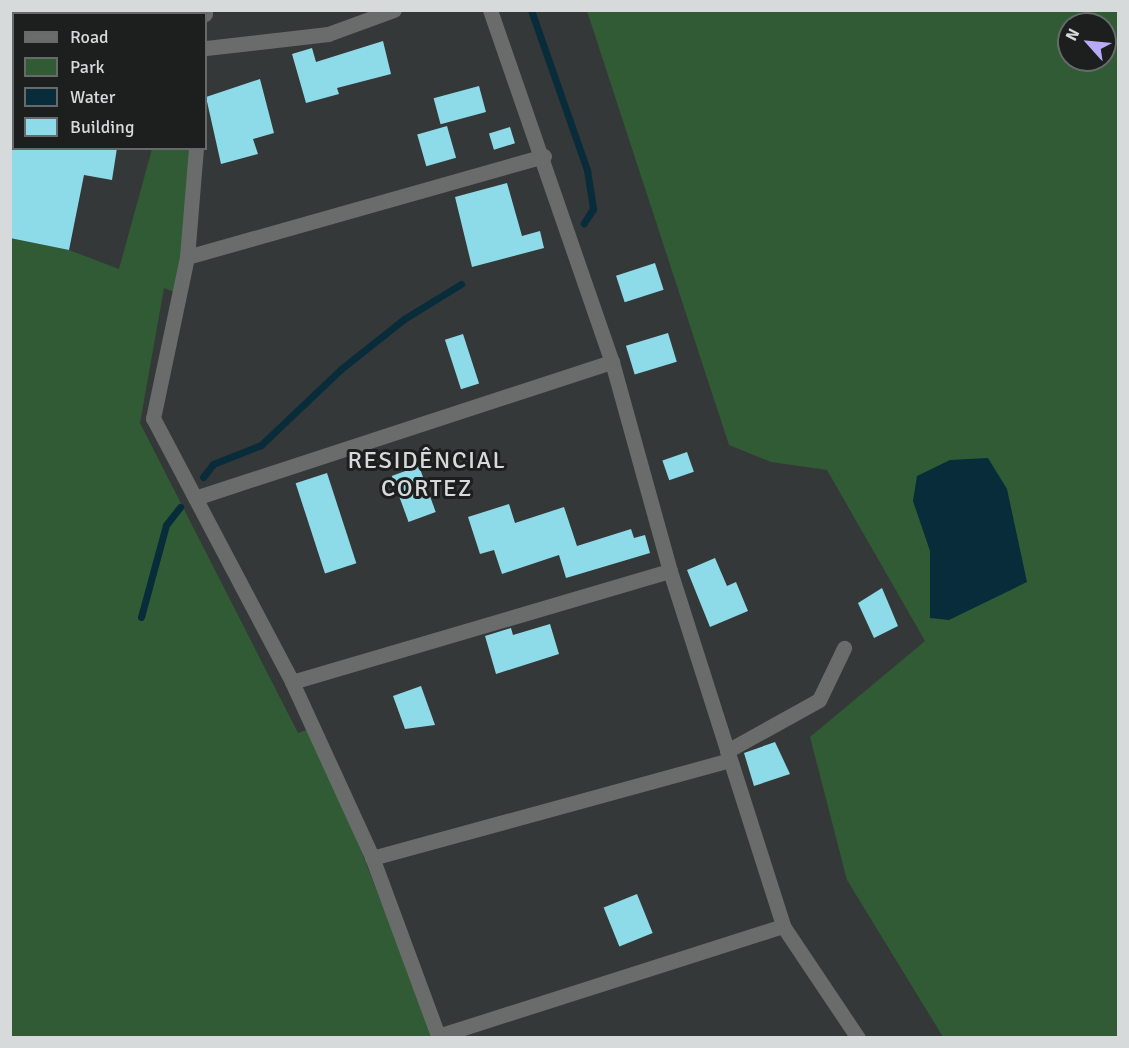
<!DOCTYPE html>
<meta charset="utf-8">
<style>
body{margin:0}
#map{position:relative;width:1129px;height:1048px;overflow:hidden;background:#343838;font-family:Signika,sans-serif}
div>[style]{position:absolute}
.green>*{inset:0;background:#305b35}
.water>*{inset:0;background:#092c3b}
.stream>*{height:7px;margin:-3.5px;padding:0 3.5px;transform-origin:3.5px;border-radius:3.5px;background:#092c3b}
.building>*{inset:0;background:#8ddbe8;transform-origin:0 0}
.minor>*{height:15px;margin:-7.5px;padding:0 7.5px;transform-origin:7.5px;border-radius:7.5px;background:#6a6c6b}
span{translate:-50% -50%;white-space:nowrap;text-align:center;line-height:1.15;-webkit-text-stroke:6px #1d1f1f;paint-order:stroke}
.neighbourhood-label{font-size:24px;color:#d7dada;letter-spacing:1.5px}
.frame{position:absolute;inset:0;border:12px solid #d7dada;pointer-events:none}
.legend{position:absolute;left:12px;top:12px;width:195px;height:138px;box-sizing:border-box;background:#1d1f1f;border:2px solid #676a6a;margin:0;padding:8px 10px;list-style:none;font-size:18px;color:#d7dada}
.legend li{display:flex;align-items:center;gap:12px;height:30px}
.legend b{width:30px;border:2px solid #676a6a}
.north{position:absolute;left:1057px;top:12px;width:60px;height:60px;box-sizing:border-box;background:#1d1f1f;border:2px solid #676a6a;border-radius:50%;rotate:297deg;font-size:16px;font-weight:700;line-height:24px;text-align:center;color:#d7dada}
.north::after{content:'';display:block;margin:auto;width:21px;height:27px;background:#b9aaf7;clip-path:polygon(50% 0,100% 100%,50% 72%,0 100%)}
</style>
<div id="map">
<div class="green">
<i style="clip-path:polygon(11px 11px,205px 11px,14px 14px,13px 108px)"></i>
<i style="clip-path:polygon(evenodd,587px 11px,1118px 11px,1118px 1037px,943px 1037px,847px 880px,810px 737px,925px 641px,827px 470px,771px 462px,729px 445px,587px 11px,1069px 24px,1105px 24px,1105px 60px,1069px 60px,1069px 24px)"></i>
<i style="clip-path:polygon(152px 149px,194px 149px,179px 294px,164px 288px,140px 423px,298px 733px,313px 728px,434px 1037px,11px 1038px,11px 238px,69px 250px,119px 269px)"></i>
</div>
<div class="water">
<i style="clip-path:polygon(988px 458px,1007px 489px,1027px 582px,949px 620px,930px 618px,930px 551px,913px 501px,917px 476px,950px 460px)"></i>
</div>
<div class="stream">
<i style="left:531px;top:10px;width:170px;rotate:70.7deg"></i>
<i style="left:587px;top:170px;width:39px;rotate:81deg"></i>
<i style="left:593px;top:209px;width:17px;rotate:123deg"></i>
<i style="left:203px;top:477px;width:16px;rotate:-52deg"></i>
<i style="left:213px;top:464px;width:52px;rotate:-21.6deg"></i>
<i style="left:261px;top:445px;width:110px;rotate:-43.5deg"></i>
<i style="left:341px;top:369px;width:80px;rotate:-38.4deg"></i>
<i style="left:404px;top:319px;width:67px;rotate:-31.6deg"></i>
<i style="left:141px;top:617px;width:95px;rotate:-74.8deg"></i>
<i style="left:166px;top:525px;width:23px;rotate:-52deg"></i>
</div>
<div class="building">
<i style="clip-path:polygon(383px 41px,391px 74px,337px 88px,339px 94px,306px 103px,292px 54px,312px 48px,316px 62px)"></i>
<i style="clip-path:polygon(260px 79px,274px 133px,253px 139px,258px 154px,221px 164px,206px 97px)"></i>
<i style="left:479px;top:86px;width:27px;height:47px;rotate:75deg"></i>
<i style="left:447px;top:126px;width:33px;height:31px;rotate:74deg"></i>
<i style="left:510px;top:127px;width:17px;height:22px;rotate:73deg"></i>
<i style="clip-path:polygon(10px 148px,117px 148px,112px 180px,84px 175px,69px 250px,10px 238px)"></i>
<i style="clip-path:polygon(507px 183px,522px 236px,540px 231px,544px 248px,472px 267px,455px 197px)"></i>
<i style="left:655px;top:263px;width:28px;height:41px;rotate:72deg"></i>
<i style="left:668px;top:333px;width:30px;height:44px;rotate:73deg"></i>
<i style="left:463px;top:334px;width:52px;height:19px;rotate:72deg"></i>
<i style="left:687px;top:452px;width:21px;height:26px;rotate:71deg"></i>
<i style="left:419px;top:466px;width:49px;height:29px;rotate:70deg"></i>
<i style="left:327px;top:473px;width:95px;height:33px;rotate:72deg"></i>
<i style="clip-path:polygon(509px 504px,515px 523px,564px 507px,577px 546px,631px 529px,634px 538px,645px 535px,650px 553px,566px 578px,559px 555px,502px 574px,494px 550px,480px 554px,468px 517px)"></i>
<i style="clip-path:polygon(715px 558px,727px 586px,736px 582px,748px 611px,710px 627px,687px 570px)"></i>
<i style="clip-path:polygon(882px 588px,898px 626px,874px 638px,858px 603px)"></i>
<i style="clip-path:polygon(550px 624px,559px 654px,496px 674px,485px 636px,511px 628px,513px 635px)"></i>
<i style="clip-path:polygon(421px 686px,435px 725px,405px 729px,393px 696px)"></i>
<i style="clip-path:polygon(775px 742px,790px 774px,754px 786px,744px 753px)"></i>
<i style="left:637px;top:894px;width:42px;height:36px;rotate:68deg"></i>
</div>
<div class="minor">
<i style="left:490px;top:10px;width:373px;rotate:70.9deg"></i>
<i style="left:612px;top:362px;width:217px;rotate:74.5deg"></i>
<i style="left:670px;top:571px;width:373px;rotate:72.3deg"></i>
<i style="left:783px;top:926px;width:135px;rotate:56.2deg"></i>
<i style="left:205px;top:14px;width:4px;rotate:-90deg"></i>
<i style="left:206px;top:48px;width:123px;rotate:-6.5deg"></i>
<i style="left:328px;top:34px;width:70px;rotate:-20deg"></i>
<i style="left:196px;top:148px;width:109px;rotate:94.7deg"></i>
<i style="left:187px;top:257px;width:165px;rotate:101.9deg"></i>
<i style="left:153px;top:418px;width:298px;rotate:62.2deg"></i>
<i style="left:292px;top:682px;width:192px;rotate:65.4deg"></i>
<i style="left:372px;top:857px;width:193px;rotate:69.7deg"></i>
<i style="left:187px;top:257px;width:371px;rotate:-15.8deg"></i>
<i style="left:195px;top:498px;width:439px;rotate:-18.1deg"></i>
<i style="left:292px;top:682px;width:394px;rotate:-16.4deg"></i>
<i style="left:727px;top:751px;width:105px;rotate:-29deg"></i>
<i style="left:819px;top:700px;width:58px;rotate:-64.3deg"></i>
<i style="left:372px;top:858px;width:371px;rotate:-15.3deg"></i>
<i style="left:438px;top:1036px;width:362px;rotate:-17.7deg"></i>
</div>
<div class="neighbourhood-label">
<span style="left:427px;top:475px">RESIDÊNCIAL<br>CORTEZ</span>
</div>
<div class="frame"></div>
<ul class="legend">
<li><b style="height:8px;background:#6a6c6b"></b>Road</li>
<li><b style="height:16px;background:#305b35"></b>Park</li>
<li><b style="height:16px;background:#092c3b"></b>Water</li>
<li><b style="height:16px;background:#8ddbe8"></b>Building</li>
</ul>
<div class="north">N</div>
</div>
